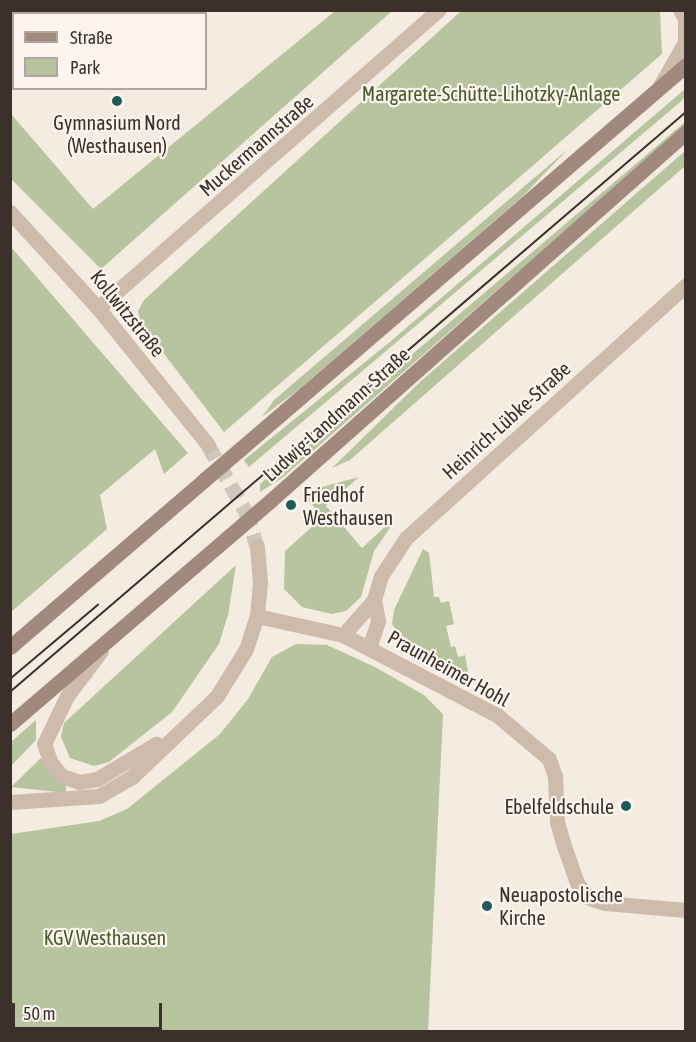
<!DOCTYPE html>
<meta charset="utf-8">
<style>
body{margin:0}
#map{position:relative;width:696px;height:1042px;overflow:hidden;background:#f4ebe1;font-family:"Asap Condensed",sans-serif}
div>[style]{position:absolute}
.green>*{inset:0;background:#b8c4a0}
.minor-tunnel>*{height:15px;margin-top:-7.5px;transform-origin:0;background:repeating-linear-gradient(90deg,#cfc6bd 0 15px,transparent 0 23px)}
.minor>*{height:15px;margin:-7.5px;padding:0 7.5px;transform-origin:7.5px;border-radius:7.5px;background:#cdbbac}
.secondary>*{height:15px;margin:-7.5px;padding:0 7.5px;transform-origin:7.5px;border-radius:7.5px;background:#a18a7d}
.tram>*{height:1.5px;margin:-0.75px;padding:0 0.75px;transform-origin:0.75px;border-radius:0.75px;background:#3b302b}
.secondary-bridge>*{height:15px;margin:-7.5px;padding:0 7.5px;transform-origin:7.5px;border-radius:7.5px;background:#a18a7d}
.dots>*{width:16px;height:16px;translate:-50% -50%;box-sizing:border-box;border:3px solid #fbf5ee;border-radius:50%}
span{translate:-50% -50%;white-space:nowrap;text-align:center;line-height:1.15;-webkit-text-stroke:4.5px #fbf5ee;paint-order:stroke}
.park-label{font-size:20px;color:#4a5a2e}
.poi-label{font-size:20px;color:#3b302b}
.left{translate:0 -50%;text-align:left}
.right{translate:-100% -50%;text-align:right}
.street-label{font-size:20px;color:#3b302b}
.frame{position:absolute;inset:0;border:12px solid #3b302b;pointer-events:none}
.legend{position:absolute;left:12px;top:12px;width:195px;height:78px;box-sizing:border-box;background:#fbf5ee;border:2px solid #aea6a0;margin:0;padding:8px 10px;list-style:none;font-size:18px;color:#3b302b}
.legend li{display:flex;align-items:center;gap:12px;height:30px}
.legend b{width:30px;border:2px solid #aea6a0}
.scale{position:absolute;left:12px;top:1003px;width:150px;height:27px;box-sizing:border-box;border:3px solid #3b302b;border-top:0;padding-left:8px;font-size:18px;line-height:21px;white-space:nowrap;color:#3b302b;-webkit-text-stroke:4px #fbf5ee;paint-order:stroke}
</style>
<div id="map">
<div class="green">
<i style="clip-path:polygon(335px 11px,392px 11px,101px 269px,11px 179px,11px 114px,93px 209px)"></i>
<i style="clip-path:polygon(461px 11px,660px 11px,662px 54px,224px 432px,141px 324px,138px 311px,144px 300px)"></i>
<i style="clip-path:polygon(685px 89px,685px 97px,679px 103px,249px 467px,244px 460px,391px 341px)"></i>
<i style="clip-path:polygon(685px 122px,685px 126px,282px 478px,260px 492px,260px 484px)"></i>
<i style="clip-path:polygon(568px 149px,522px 197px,298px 390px,262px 417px,274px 400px)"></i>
<i style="clip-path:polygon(685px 151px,685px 166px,350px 460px,332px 468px,421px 381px)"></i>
<i style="clip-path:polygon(11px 247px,188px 453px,164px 474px,155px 449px,100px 495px,107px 529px,11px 612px)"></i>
<i style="clip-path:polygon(359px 477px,326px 506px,362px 548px,388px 524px,390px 528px,374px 551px,361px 597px,346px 611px,332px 614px,302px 607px,284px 589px,285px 551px,323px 517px,308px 500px,318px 488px)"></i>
<i style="clip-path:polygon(423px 549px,429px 553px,434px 597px,439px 597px,441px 603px,449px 601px,454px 624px,446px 626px,451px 647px,455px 646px,458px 657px,465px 655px,468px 672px,460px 673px,426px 652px,407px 646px,392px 624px,394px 610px)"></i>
<i style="clip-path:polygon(236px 565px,228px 615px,219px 644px,172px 712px,109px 762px,94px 766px,70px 758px,61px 737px,64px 723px)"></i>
<i style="clip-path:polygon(296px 644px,327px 645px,375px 667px,424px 695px,443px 714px,428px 1031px,11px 1031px,11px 834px,99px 821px,127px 809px,220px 734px,248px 699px,272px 657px)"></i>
<i style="clip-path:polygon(36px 720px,36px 740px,11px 766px,11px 742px)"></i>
<i style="clip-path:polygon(41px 758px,66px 785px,66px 793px,11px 787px)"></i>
</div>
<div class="minor-tunnel">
<i style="left:208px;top:445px;width:77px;rotate:60.4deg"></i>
<i style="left:246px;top:512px;width:36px;rotate:72deg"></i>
</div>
<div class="minor">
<i style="left:660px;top:86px;width:51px;rotate:-60.4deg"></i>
<i style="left:685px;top:42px;width:24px;rotate:-90deg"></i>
<i style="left:685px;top:18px;width:9px;rotate:-122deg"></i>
<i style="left:10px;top:212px;width:130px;rotate:47.5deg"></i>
<i style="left:98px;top:308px;width:176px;rotate:51.2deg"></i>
<i style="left:98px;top:308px;width:453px;rotate:-41.2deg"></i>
<i style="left:374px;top:600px;width:25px;rotate:-74deg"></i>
<i style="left:381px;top:576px;width:45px;rotate:-56.7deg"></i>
<i style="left:406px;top:538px;width:377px;rotate:-42.1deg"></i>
<i style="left:257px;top:616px;width:88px;rotate:12.5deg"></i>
<i style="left:343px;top:635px;width:174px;rotate:27.5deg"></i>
<i style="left:497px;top:715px;width:68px;rotate:40.2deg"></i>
<i style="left:549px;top:759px;width:18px;rotate:71deg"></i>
<i style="left:555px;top:776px;width:46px;rotate:87.5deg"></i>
<i style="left:557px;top:822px;width:22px;rotate:74deg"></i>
<i style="left:563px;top:843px;width:42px;rotate:70.7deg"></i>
<i style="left:577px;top:883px;width:19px;rotate:51deg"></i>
<i style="left:589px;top:898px;width:17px;rotate:17deg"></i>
<i style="left:605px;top:903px;width:81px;rotate:4.9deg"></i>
<i style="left:343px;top:635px;width:47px;rotate:-48.5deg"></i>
<i style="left:374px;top:600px;width:21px;rotate:79deg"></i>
<i style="left:378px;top:621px;width:28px;rotate:108deg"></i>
<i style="left:101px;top:651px;width:56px;rotate:127.1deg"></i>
<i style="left:67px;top:696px;width:53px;rotate:115.6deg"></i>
<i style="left:44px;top:744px;width:20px;rotate:70deg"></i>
<i style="left:51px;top:763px;width:17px;rotate:50deg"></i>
<i style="left:62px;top:776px;width:18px;rotate:19deg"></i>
<i style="left:79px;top:782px;width:18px;rotate:-9deg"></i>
<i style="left:97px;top:779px;width:69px;rotate:-30.7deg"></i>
<i style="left:10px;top:802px;width:89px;rotate:-3.9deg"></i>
<i style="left:99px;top:796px;width:38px;rotate:-30deg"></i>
<i style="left:132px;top:777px;width:117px;rotate:-43.6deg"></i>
<i style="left:217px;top:696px;width:55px;rotate:-58.3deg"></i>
<i style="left:246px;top:649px;width:35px;rotate:-72deg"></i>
<i style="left:257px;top:616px;width:34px;rotate:-85deg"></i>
<i style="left:260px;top:582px;width:36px;rotate:-95deg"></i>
</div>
<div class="secondary">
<i style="left:238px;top:451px;width:591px;rotate:-40.75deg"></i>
<i style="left:270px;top:501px;width:556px;rotate:-41.57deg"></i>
<i style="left:10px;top:647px;width:256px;rotate:-40.7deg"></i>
<i style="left:10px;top:724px;width:286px;rotate:-40.6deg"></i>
</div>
<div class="tram">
<i style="left:10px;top:679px;width:115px;rotate:-40.1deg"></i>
<i style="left:10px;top:692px;width:891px;rotate:-40.63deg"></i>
</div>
<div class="secondary-bridge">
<i style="left:204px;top:480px;width:45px;rotate:-40.5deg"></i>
<i style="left:227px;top:538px;width:57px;rotate:-40.7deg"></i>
</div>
<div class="dots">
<i style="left:117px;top:101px;background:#1f5a5e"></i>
<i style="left:291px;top:505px;background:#1f5a5e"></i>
<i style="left:626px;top:806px;background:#1f5a5e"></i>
<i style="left:487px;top:906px;background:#1f5a5e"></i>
</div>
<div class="park-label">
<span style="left:491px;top:93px">Margarete-Schütte-Lihotzky-Anlage</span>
<span style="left:105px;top:937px">KGV Westhausen</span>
</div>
<div class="poi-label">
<span style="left:117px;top:134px">Gymnasium Nord<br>(Westhausen)</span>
<span class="left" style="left:303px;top:506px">Friedhof<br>Westhausen</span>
<span class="right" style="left:614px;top:806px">Ebelfeldschule</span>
<span class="left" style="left:499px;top:906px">Neuapostolische<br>Kirche</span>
</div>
<div class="street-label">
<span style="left:256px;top:145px;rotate:-41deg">Muckermannstraße</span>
<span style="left:128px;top:313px;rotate:51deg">Kollwitzstraße</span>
<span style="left:336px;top:414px;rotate:-42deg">Ludwig-Landmann-Straße</span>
<span style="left:506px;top:420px;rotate:-42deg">Heinrich-Lübke-Straße</span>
<span style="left:449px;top:668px;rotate:29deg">Praunheimer Hohl</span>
</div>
<div class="frame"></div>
<ul class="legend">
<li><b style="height:8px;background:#a18a7d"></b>Straße</li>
<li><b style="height:16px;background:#b8c4a0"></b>Park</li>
</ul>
<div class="scale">50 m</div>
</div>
